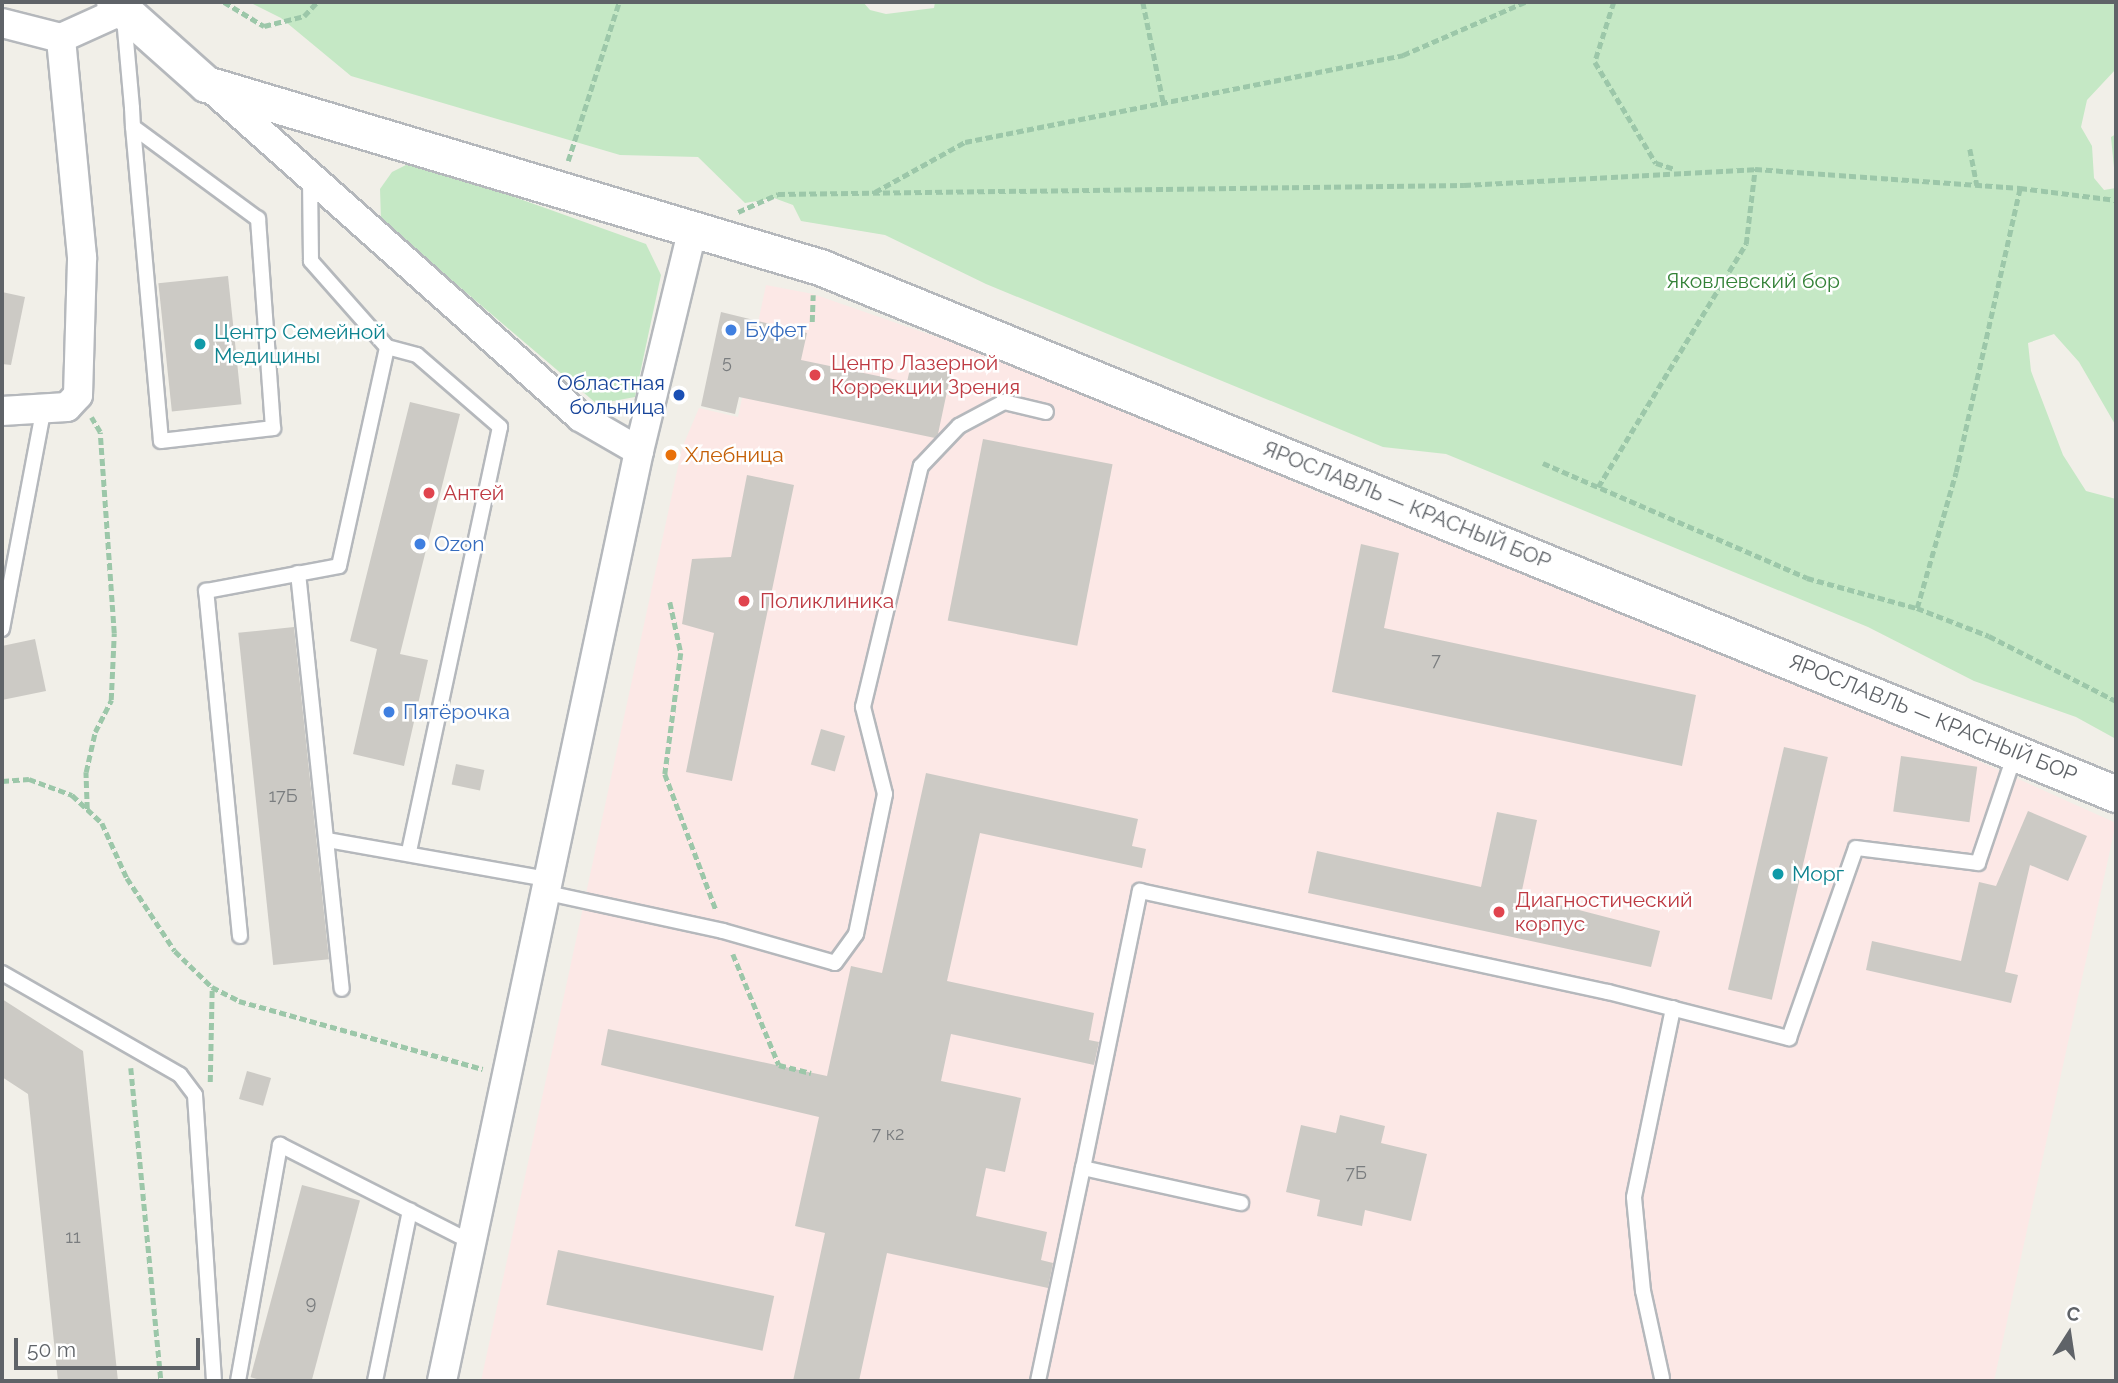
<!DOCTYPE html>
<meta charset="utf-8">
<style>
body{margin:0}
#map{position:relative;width:2118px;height:1383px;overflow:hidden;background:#f1efe8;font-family:Raleway,sans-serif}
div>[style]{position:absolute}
.medical>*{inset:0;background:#fce8e6}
.green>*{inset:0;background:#c5e8c5}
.building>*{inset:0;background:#cccac5;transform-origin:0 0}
.path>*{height:4.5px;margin-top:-2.25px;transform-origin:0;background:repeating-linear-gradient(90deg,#9cc7a9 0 7px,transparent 0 10.5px)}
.roads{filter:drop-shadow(2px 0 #b5b8bc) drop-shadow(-2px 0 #b5b8bc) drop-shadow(0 2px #b5b8bc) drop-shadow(0 -2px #b5b8bc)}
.service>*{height:14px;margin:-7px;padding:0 7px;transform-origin:7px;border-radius:7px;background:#fff}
.minor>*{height:28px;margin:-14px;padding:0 14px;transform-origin:14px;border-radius:14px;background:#fff}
.tertiary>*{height:35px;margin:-17.5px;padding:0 17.5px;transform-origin:17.5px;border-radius:17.5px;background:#fff}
.dots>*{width:19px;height:19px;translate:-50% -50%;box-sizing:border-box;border:4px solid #fff;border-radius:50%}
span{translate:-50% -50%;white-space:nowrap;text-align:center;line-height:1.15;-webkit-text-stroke:5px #fff;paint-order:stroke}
.number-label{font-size:18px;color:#7a7d7f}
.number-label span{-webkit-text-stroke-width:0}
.park-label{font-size:21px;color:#348238}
.shop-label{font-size:21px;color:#366cbe}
.left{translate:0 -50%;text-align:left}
.culture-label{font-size:21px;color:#0d838f}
.health-label{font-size:21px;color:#be3a42}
.transit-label{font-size:21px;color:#164399}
.right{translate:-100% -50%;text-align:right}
.food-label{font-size:21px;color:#c56008}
.street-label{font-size:21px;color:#5f6368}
.frame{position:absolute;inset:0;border:4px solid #5f6368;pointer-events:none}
.north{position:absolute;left:2034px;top:1299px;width:70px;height:70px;-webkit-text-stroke:5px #fff;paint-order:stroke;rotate:12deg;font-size:19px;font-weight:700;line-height:28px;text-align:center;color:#5f6368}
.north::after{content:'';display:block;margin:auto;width:24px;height:32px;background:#5f6368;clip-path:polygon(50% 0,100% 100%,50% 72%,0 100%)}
.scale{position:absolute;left:14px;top:1338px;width:186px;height:32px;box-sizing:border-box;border:4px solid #5f6368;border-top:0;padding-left:9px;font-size:21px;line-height:24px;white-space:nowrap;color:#5f6368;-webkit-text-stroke:5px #fff;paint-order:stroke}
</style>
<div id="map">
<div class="medical">
<i style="clip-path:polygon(766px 285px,813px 294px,1055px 378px,1329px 497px,1417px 522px,1832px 695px,2116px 823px,1994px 1381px,481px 1381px,682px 448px,699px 408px,738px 417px)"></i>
</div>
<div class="green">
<i style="clip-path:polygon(249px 2px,863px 2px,870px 10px,886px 14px,934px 8px,935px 2px,2116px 2px,2116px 69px,2087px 100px,2081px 127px,2092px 146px,2094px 178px,2104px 190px,2116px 188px,2111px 137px,2116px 134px,2116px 426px,2079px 362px,2054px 334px,2028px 343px,2031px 371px,2063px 455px,2086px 491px,2116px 499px,2116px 739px,2076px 717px,1974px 681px,1868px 627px,1446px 454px,1383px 447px,986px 284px,885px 235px,801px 221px,793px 205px,774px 198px,745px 203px,698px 157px,620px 155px,351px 76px,281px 18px)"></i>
<i style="clip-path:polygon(414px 161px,646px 244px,661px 275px,635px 397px,597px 404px,381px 220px,380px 189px,392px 172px)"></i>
</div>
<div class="building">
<i style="left:228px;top:276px;width:129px;height:70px;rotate:84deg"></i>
<i style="clip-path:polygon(2px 292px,25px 297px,11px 365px,2px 364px)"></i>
<i style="clip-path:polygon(721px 312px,807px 333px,801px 360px,907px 382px,912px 360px,952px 368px,938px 434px,935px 438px,739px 397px,735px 414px,701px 406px)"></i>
<i style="clip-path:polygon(410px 402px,460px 414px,400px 654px,428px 660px,404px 766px,353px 754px,377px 649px,350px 641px)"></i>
<i style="left:983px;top:439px;width:132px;height:185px;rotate:11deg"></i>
<i style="clip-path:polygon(747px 475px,794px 485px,732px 781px,686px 772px,714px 633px,682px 624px,692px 559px,731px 557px)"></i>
<i style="clip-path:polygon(1361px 544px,1399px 553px,1384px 628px,1696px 695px,1682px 766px,1332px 692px)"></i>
<i style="left:294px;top:627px;width:334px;height:56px;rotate:84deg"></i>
<i style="clip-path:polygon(35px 639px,46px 691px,2px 700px,2px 646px)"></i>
<i style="left:821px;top:729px;width:25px;height:37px;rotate:16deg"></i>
<i style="left:1784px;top:747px;width:45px;height:249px;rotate:13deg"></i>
<i style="left:1901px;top:756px;width:77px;height:56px;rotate:8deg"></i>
<i style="left:456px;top:764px;width:29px;height:21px;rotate:12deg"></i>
<i style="clip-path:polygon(926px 773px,1138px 819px,1132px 846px,1146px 849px,1142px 868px,980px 833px,947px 981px,1094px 1013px,1089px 1040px,1099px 1042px,1094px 1065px,951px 1034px,941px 1081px,1021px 1098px,1005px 1172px,986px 1168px,976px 1216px,1047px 1232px,1041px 1260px,1053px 1263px,1048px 1288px,887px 1253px,859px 1381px,793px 1381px,825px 1233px,795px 1226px,819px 1117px,601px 1065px,608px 1029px,827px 1076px,851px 966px,882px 973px)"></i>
<i style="clip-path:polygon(2028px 811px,2087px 836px,2068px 881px,2030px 865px,2005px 972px,2018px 975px,2011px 1003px,1866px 970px,1872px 941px,1961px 961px,1979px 882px,1996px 886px)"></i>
<i style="clip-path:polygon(1497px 812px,1537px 820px,1521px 895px,1660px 931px,1651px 967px,1308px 893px,1317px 851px,1481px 887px)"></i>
<i style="clip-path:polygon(2px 999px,83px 1051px,118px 1381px,58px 1381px,28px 1094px,2px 1077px)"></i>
<i style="left:247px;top:1071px;width:25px;height:29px;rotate:16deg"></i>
<i style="clip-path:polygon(1340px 1115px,1385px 1126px,1381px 1143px,1427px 1154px,1411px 1221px,1365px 1210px,1362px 1226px,1317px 1216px,1320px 1200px,1286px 1192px,1301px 1125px,1336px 1133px)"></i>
<i style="left:302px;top:1185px;width:60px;height:199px;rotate:15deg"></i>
<i style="left:558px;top:1250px;width:221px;height:56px;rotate:12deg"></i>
</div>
<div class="path">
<i style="left:224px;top:2px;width:47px;rotate:31deg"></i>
<i style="left:264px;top:26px;width:41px;rotate:-14deg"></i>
<i style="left:304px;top:16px;width:19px;rotate:-47deg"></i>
<i style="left:1143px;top:2px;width:105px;rotate:78.5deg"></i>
<i style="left:1614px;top:2px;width:63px;rotate:107.6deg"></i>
<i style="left:1595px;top:62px;width:118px;rotate:58.9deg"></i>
<i style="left:1656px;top:163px;width:20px;rotate:18deg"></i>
<i style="left:1970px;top:149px;width:37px;rotate:79deg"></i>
<i style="left:568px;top:161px;width:167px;rotate:-72.2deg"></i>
<i style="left:875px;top:192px;width:103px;rotate:-29.1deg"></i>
<i style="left:965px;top:142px;width:447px;rotate:-11.2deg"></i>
<i style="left:1403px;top:55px;width:133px;rotate:-23.5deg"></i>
<i style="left:738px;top:212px;width:44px;rotate:-24.2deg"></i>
<i style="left:778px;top:194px;width:686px;rotate:-0.75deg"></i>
<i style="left:1464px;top:185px;width:291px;rotate:-3.1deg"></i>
<i style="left:1755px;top:169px;width:266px;rotate:4.1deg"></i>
<i style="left:2020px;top:188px;width:97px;rotate:7.1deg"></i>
<i style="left:812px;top:322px;width:27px;rotate:-88deg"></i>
<i style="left:1543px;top:463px;width:288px;rotate:23.5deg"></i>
<i style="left:1807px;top:578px;width:114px;rotate:15.3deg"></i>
<i style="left:1917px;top:608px;width:77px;rotate:21.3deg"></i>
<i style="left:1989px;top:636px;width:143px;rotate:27.1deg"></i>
<i style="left:1598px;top:487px;width:285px;rotate:-58.7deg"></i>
<i style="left:1746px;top:244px;width:76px;rotate:-83.2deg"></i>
<i style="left:670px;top:602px;width:52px;rotate:77.8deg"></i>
<i style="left:681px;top:653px;width:122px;rotate:97.5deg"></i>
<i style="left:665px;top:774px;width:145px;rotate:69.4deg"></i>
<i style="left:1917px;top:608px;width:141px;rotate:-74deg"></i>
<i style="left:1956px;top:472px;width:291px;rotate:-77.3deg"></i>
<i style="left:2px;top:781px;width:27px;rotate:-4deg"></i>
<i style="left:29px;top:779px;width:46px;rotate:20.4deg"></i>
<i style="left:72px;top:795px;width:41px;rotate:43deg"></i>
<i style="left:102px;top:823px;width:60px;rotate:65.6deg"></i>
<i style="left:127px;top:878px;width:87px;rotate:56.7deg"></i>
<i style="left:175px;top:951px;width:52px;rotate:44.2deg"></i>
<i style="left:212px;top:987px;width:30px;rotate:27deg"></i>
<i style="left:239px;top:1001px;width:253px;rotate:15.6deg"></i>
<i style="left:87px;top:809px;width:37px;rotate:-92deg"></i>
<i style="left:86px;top:772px;width:41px;rotate:-77.3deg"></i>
<i style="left:95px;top:732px;width:36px;rotate:-63deg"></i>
<i style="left:111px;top:700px;width:67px;rotate:-87.4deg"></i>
<i style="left:114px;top:633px;width:201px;rotate:-94deg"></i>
<i style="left:100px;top:432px;width:17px;rotate:-121deg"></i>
<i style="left:733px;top:954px;width:120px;rotate:67.5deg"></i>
<i style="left:779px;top:1065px;width:33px;rotate:14deg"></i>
<i style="left:131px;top:1068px;width:314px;rotate:84.5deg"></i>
<i style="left:210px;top:1082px;width:95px;rotate:-88.8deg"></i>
</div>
<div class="roads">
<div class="service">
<i style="left:124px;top:18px;width:90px;rotate:84.9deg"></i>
<i style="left:132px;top:108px;width:19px;rotate:87deg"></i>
<i style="left:133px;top:127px;width:315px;rotate:84.9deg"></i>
<i style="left:161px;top:441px;width:113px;rotate:-6.6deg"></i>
<i style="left:273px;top:428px;width:210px;rotate:-94.1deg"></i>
<i style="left:258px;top:219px;width:155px;rotate:-143.6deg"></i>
<i style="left:387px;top:347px;width:31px;rotate:15deg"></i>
<i style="left:417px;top:355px;width:110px;rotate:40.9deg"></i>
<i style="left:500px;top:427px;width:436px;rotate:102.1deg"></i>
<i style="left:298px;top:573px;width:418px;rotate:84deg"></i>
<i style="left:2px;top:629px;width:221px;rotate:-79.3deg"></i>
<i style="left:328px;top:840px;width:221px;rotate:10.1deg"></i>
<i style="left:543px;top:892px;width:184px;rotate:12.2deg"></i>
<i style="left:723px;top:931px;width:116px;rotate:15.9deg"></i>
<i style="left:835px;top:963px;width:36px;rotate:-54deg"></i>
<i style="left:856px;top:934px;width:143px;rotate:-78.3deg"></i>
<i style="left:885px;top:794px;width:90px;rotate:-104.2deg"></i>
<i style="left:863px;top:707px;width:248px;rotate:-76.5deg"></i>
<i style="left:921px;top:466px;width:55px;rotate:-46.5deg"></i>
<i style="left:959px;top:426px;width:51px;rotate:-28.1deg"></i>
<i style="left:1004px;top:402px;width:43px;rotate:13.4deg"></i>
<i style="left:240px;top:936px;width:347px;rotate:-95.6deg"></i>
<i style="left:206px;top:591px;width:135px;rotate:-10.6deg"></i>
<i style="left:339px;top:566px;width:224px;rotate:-77.6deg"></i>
<i style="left:387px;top:347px;width:115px;rotate:-131.5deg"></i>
<i style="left:311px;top:261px;width:84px;rotate:-90.7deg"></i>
<i style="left:2px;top:973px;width:205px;rotate:29.8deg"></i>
<i style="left:180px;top:1075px;width:25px;rotate:53deg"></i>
<i style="left:195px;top:1095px;width:287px;rotate:86.2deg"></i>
<i style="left:1083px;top:1168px;width:283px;rotate:-78.4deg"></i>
<i style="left:1140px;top:891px;width:479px;rotate:12.2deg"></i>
<i style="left:1608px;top:992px;width:187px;rotate:14.3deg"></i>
<i style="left:1789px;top:1038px;width:201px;rotate:-70.6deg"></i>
<i style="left:1856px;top:848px;width:123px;rotate:7deg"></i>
<i style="left:1978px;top:863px;width:115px;rotate:-71.3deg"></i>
<i style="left:1662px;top:1378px;width:89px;rotate:-102.3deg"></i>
<i style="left:1643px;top:1291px;width:94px;rotate:-95.5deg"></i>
<i style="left:1634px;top:1197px;width:193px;rotate:-78.3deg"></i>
<i style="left:238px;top:1381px;width:240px;rotate:-79.9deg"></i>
<i style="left:280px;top:1145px;width:214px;rotate:26.9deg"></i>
<i style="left:375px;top:1381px;width:174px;rotate:-78.4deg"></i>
<i style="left:1038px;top:1381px;width:218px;rotate:-78.1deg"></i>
<i style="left:1083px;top:1168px;width:162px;rotate:12.5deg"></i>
</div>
<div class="minor">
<i style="left:2px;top:23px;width:61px;rotate:14.3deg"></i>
<i style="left:61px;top:38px;width:68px;rotate:-24.3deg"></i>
<i style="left:210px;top:87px;width:496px;rotate:41.7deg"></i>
<i style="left:580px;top:417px;width:68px;rotate:30deg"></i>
<i style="left:2px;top:411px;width:65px;rotate:-3.5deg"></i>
<i style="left:67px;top:407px;width:16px;rotate:-47deg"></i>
<i style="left:78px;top:395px;width:138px;rotate:-88.3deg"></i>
<i style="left:82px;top:257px;width:220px;rotate:-95.5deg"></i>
<i style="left:442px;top:1381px;width:951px;rotate:-78.04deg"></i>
<i style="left:639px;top:451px;width:225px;rotate:-76.4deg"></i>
</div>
<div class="tertiary">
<i style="left:114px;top:2px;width:123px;rotate:41.7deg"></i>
<i style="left:206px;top:84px;width:641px;rotate:16.6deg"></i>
<i style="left:820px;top:267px;width:1399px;rotate:22.13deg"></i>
</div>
</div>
<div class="dots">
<i style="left:731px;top:330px;background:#3f7fe0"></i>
<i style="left:200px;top:344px;background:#0f9aa8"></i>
<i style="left:815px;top:375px;background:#e0444e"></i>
<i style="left:679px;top:395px;background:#1a4fb4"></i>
<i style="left:671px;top:455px;background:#e8710a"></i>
<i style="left:429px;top:493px;background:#e0444e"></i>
<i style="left:420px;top:544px;background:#3f7fe0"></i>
<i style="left:744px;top:601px;background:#e0444e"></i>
<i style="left:389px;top:712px;background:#3f7fe0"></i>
<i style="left:1778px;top:874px;background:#0f9aa8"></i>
<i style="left:1499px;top:912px;background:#e0444e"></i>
</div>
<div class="number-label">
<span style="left:727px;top:362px">5</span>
<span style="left:1436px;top:660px">7</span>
<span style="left:283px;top:796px">17Б</span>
<span style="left:888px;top:1134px">7 к2</span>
<span style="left:1356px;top:1173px">7Б</span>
<span style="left:73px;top:1237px">11</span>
<span style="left:311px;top:1303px">9</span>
</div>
<div class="park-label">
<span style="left:1753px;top:281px">Яковлевский бор</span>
</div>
<div class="shop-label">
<span class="left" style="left:745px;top:330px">Буфет</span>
<span class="left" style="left:434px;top:544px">Ozon</span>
<span class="left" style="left:403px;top:712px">Пятёрочка</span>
</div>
<div class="culture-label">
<span class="left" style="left:214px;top:344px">Центр Семейной<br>Медицины</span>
<span class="left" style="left:1792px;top:874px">Морг</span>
</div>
<div class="health-label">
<span class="left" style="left:831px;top:375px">Центр Лазерной<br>Коррекции Зрения</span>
<span class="left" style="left:443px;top:493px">Антей</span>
<span class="left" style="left:760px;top:601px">Поликлиника</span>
<span class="left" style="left:1515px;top:912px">Диагностический<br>корпус</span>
</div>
<div class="transit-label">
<span class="right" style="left:665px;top:395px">Областная<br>больница</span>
</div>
<div class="food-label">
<span class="left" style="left:685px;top:455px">Хлебница</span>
</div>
<div class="street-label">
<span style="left:1407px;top:505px;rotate:22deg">ЯРОСЛАВЛЬ — КРАСНЫЙ БОР</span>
<span style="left:1933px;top:718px;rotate:22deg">ЯРОСЛАВЛЬ — КРАСНЫЙ БОР</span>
</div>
<div class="frame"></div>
<div class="north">С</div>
<div class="scale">50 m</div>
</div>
